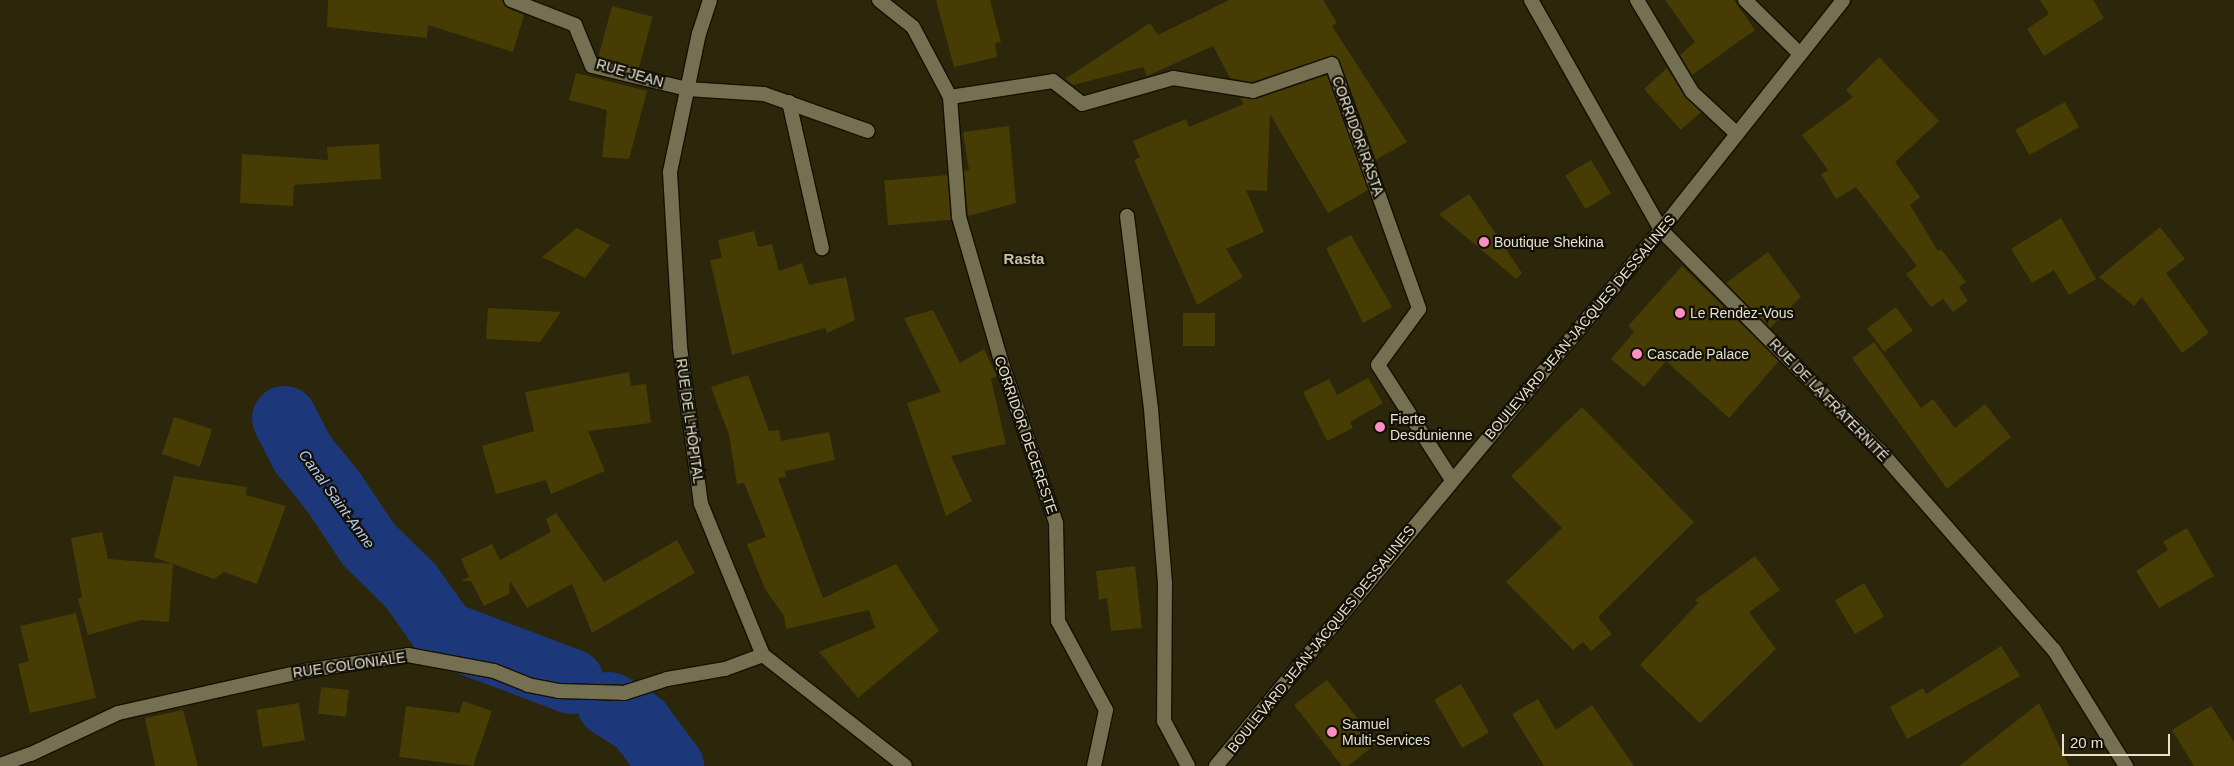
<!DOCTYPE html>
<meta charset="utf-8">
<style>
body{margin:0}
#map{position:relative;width:2234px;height:766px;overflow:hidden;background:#2c270a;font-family:Arial,sans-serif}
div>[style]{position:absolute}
.river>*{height:65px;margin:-32.5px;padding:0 32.5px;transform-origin:32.5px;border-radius:32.5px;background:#1d387a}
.building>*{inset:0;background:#463c04;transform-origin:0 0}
.roads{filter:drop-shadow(1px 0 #151000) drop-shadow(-1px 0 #151000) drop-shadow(0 1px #151000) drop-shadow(0 -1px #151000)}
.minor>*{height:14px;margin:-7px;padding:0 7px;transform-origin:7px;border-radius:7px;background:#767052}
.tertiary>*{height:14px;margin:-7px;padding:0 7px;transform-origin:7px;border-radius:7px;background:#767052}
.dots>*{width:14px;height:14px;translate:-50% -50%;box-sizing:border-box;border:2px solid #121005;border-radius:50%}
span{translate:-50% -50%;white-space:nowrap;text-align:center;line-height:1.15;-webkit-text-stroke:4.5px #121005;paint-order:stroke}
.street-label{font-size:14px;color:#e5e2d1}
.poi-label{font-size:14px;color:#e5e2d1}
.left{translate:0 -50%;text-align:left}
.neighbourhood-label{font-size:15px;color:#c8c2a1;font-weight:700}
.water-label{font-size:15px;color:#b9cdf4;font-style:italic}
.scale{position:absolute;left:2062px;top:734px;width:108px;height:22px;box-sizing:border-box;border:2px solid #e5e2d1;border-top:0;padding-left:6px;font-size:15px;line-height:18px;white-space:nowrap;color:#e5e2d1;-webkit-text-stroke:4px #121005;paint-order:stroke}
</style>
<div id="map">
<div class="river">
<i style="left:284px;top:418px;width:38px;rotate:63deg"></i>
<i style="left:301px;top:452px;width:49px;rotate:50.8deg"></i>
<i style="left:332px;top:490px;width:65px;rotate:56.3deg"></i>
<i style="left:368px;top:544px;width:59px;rotate:44.3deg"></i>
<i style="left:410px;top:585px;width:59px;rotate:54.7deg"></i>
<i style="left:444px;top:633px;width:136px;rotate:20.7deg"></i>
<i style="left:609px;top:704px;width:36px;rotate:32deg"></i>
<i style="left:639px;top:723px;width:54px;rotate:53.3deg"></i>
</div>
<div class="building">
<i style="clip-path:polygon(328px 0,502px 0,507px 8px,524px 15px,513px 52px,428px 25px,427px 38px,327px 27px)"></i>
<i style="clip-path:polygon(936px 0,990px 0,1001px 42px,995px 43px,997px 57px,954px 67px)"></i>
<i style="clip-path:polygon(1229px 0,1323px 0,1337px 23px,1332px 26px,1407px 142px,1376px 160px,1340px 61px,1333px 55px,1252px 82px,1230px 78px,1213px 46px,1147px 76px,1143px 67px,1073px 85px,1065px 79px,1150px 23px,1158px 35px)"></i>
<i style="clip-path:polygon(1665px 0,1734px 0,1755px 30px,1692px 75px,1680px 55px,1695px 42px)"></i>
<i style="clip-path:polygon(2040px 0,2093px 0,2104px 18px,2044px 56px,2027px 29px,2049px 14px)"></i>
<i style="left:612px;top:6px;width:42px;height:55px;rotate:15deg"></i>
<i style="clip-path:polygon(1879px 57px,1939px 121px,1895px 162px,1920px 197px,1910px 205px,1938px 251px,1941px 249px,1966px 282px,1959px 287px,1968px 301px,1953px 312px,1943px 299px,1931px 307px,1906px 274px,1917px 266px,1856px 187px,1836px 199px,1821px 174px,1828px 170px,1802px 135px,1853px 97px,1846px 90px)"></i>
<i style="clip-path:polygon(1667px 68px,1685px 97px,1701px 112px,1681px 130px,1644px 89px)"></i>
<i style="clip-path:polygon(576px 73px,647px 91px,629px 159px,602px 157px,607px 110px,569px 100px)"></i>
<i style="clip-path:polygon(1327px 75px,1368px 190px,1328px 213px,1270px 114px,1267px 191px,1246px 190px,1264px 232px,1226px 249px,1243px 277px,1197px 305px,1134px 160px,1140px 157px,1133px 141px,1186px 119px,1189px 127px,1244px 104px,1240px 98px,1256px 99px)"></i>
<i style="left:2065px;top:102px;width:29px;height:57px;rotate:61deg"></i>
<i style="clip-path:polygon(1009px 126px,1016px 203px,968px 216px,964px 171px,969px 170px,963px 132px)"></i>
<i style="clip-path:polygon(379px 144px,381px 179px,294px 185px,293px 206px,240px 203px,242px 154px,328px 160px,327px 147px)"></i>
<i style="left:1591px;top:160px;width:39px;height:30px;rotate:59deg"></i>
<i style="left:947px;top:175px;width:45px;height:63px;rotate:85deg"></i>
<i style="clip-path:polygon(1469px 194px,1522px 273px,1516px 279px,1439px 214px)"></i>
<i style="clip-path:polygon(2061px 218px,2096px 279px,2069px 295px,2054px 270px,2032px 283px,2011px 249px)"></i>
<i style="clip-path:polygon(2160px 227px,2185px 259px,2166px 273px,2209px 333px,2182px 353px,2142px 297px,2134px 306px,2099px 277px)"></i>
<i style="clip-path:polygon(577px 228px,610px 245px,585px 278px,542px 257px)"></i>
<i style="clip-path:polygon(754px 231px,758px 247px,772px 244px,779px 271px,802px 263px,809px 285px,846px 277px,855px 320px,827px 333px,825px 328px,732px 355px,710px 260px,722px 258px,718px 240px)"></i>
<i style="clip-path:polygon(1351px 235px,1392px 307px,1363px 323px,1326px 248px)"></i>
<i style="clip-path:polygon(1768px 252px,1801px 297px,1770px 328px,1726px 283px)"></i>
<i style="clip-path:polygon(1682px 266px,1779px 361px,1729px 418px,1666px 361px,1644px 387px,1611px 359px,1634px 332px,1628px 326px)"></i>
<i style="left:1896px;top:307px;width:29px;height:36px;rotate:54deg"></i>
<i style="clip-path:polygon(488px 308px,561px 312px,540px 342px,486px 339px)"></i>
<i style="clip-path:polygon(933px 310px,960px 363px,984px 349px,997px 376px,991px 379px,1006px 444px,951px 456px,972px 501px,946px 516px,907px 403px,941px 392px,904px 318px)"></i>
<i style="left:1183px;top:313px;width:32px;height:33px"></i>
<i style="clip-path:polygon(1874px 342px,1921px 408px,1933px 399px,1955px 428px,1985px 404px,2011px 437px,1947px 489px,1852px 358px)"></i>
<i style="clip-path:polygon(629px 372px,631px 386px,646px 384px,651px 423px,588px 431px,605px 471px,551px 494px,546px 480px,496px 494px,482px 446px,534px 431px,525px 392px)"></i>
<i style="clip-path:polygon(748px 375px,769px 431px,779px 430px,781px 441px,829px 432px,835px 460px,785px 471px,786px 477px,778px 478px,823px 598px,896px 564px,939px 631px,858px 698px,819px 652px,875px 628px,869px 610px,786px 629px,784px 616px,765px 589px,747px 544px,766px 537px,744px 483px,737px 484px,729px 435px,711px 387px)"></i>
<i style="clip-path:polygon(1368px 378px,1383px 403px,1350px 422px,1353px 428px,1327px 441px,1303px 392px,1329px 379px,1337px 395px)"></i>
<i style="clip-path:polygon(1582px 407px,1694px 522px,1598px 617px,1612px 634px,1591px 651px,1583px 642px,1573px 650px,1506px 582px,1562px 528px,1511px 476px)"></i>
<i style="left:174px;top:417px;width:40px;height:39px;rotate:18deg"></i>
<i style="clip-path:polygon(174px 476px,247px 487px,246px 495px,286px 506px,257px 584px,224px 572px,214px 579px,154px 557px)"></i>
<i style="clip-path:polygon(556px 513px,604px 582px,677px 540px,695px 573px,592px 633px,572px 584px,527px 608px,510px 581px,509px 594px,484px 606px,471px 581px,461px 581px,469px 577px,461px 559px,492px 544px,500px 560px,551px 532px,546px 519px)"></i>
<i style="clip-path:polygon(2187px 528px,2214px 576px,2159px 608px,2136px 571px,2168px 550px,2163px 542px)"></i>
<i style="clip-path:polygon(102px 532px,108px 559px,173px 564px,169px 622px,141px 620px,88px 635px,78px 599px,82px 597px,71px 538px)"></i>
<i style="clip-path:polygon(1755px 556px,1780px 590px,1749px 612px,1776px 649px,1700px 723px,1640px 665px,1698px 603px,1695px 600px)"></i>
<i style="clip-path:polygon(1135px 566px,1142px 628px,1111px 631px,1107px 598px,1099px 600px,1096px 571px)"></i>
<i style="left:1864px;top:583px;width:39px;height:34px;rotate:59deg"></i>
<i style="clip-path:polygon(76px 613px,96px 698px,30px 713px,18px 664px,29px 661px,20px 626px)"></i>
<i style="clip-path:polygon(2001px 646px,2020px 676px,1907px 739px,1890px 707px,1923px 688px,1926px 694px)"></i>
<i style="clip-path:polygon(1327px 680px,1377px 743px,1348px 766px,1342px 766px,1294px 705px)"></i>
<i style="left:1461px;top:684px;width:56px;height:31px;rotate:60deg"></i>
<i style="left:321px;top:687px;width:28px;height:27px;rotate:6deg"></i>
<i style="clip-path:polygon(1538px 699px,1556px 730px,1592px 705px,1634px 766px,1544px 766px,1512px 714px)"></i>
<i style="clip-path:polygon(463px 701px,492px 711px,473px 766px,399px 757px,406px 706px,459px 713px)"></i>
<i style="left:299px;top:703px;width:38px;height:43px;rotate:81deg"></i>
<i style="clip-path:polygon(2039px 703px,2069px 766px,1959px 766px)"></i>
<i style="clip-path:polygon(2211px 706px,2234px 742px,2234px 766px,2194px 766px,2172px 730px)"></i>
<i style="clip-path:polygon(183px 710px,198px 766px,155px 766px,145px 718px)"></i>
</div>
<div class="roads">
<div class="minor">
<i style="left:511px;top:0;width:69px;rotate:21.3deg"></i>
<i style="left:575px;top:25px;width:44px;rotate:67.5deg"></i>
<i style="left:592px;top:66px;width:98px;rotate:13.6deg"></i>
<i style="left:687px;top:89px;width:77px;rotate:3.7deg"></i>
<i style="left:764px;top:94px;width:110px;rotate:19.6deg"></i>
<i style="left:710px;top:0;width:35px;rotate:108deg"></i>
<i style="left:699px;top:33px;width:142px;rotate:101.8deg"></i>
<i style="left:670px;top:172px;width:175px;rotate:86.7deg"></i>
<i style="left:680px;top:347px;width:158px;rotate:82.4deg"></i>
<i style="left:701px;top:504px;width:163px;rotate:67.7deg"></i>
<i style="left:763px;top:655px;width:180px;rotate:38deg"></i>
<i style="left:879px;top:0;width:43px;rotate:38.5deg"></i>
<i style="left:913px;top:27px;width:79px;rotate:62.1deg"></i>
<i style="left:950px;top:97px;width:120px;rotate:85.7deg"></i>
<i style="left:959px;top:217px;width:156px;rotate:73.7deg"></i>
<i style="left:1003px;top:367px;width:165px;rotate:71.2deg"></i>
<i style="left:1056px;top:523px;width:98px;rotate:88.8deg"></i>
<i style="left:1058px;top:621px;width:101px;rotate:61.7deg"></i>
<i style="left:1106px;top:710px;width:57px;rotate:102.1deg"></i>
<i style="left:1531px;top:0;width:264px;rotate:60.5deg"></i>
<i style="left:1661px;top:230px;width:313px;rotate:45.3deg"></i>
<i style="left:1881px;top:452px;width:263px;rotate:48.9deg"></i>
<i style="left:2054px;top:650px;width:137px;rotate:58.2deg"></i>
<i style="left:1637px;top:0;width:107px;rotate:59.1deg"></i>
<i style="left:1692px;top:92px;width:60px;rotate:43deg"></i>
<i style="left:1745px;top:0;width:77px;rotate:44.5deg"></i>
<i style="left:950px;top:97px;width:104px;rotate:-8.8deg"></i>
<i style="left:1053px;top:81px;width:37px;rotate:38deg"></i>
<i style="left:1082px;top:104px;width:95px;rotate:-15.9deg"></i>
<i style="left:1173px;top:78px;width:81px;rotate:9.2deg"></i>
<i style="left:1253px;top:91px;width:83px;rotate:-18.9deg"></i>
<i style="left:1332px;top:64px;width:260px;rotate:70.4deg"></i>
<i style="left:1419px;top:309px;width:69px;rotate:126.2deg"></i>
<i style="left:1378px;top:365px;width:137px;rotate:57.2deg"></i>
<i style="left:789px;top:102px;width:150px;rotate:77.3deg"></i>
<i style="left:1127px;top:216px;width:194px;rotate:82.9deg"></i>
<i style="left:1151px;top:409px;width:174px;rotate:85.4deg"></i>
<i style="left:1165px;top:582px;width:139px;rotate:90.4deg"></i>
<i style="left:1164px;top:721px;width:51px;rotate:61.9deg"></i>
<i style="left:0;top:765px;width:33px;rotate:-20deg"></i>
<i style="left:31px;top:754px;width:96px;rotate:-25.2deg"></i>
<i style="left:118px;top:713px;width:191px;rotate:-12.7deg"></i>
<i style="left:304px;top:671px;width:105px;rotate:-8.7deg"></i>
<i style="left:408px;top:655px;width:87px;rotate:10.5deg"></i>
<i style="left:494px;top:671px;width:37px;rotate:22deg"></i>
<i style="left:528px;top:685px;width:31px;rotate:11deg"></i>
<i style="left:558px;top:691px;width:66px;rotate:1.7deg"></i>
<i style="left:624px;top:693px;width:45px;rotate:-18deg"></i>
<i style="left:667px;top:679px;width:59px;rotate:-9.8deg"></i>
<i style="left:725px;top:669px;width:40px;rotate:-20.2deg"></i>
</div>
<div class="tertiary">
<i style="left:1216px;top:766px;width:697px;rotate:-50.3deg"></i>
<i style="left:1661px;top:230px;width:293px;rotate:-51.6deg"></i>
</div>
</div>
<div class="dots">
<i style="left:1484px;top:242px;background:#fc8fc3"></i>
<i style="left:1680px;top:313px;background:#fc8fc3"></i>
<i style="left:1637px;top:354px;background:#fc8fc3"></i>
<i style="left:1380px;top:427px;background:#fc8fc3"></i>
<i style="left:1332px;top:732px;background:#fc8fc3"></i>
</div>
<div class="street-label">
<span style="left:630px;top:73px;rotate:16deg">RUE JEAN</span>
<span style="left:1358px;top:136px;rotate:70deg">CORRIDOR RASTA</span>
<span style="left:1580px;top:327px;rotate:-50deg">BOULEVARD JEAN-JACQUES DESSALINES</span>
<span style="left:1829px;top:400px;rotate:46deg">RUE DE LA FRATERNITÉ</span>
<span style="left:690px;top:421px;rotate:82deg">RUE DE L'HÔPITAL</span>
<span style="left:1026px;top:435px;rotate:71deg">CORRIDOR DECERESTE</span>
<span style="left:1321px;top:639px;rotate:-51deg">BOULEVARD JEAN-JACQUES DESSALINES</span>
<span style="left:349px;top:665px;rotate:-8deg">RUE COLONIALE</span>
</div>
<div class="poi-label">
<span class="left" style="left:1494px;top:242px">Boutique Shekina</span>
<span class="left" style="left:1690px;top:313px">Le Rendez-Vous</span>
<span class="left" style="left:1647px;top:354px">Cascade Palace</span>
<span class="left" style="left:1390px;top:427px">Fierte<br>Desdunienne</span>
<span class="left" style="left:1342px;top:732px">Samuel<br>Multi-Services</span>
</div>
<div class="neighbourhood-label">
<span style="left:1024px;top:259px">Rasta</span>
</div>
<div class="water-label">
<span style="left:337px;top:499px;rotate:54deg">Canal Saint-Anne</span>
</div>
<div class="scale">20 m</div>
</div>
